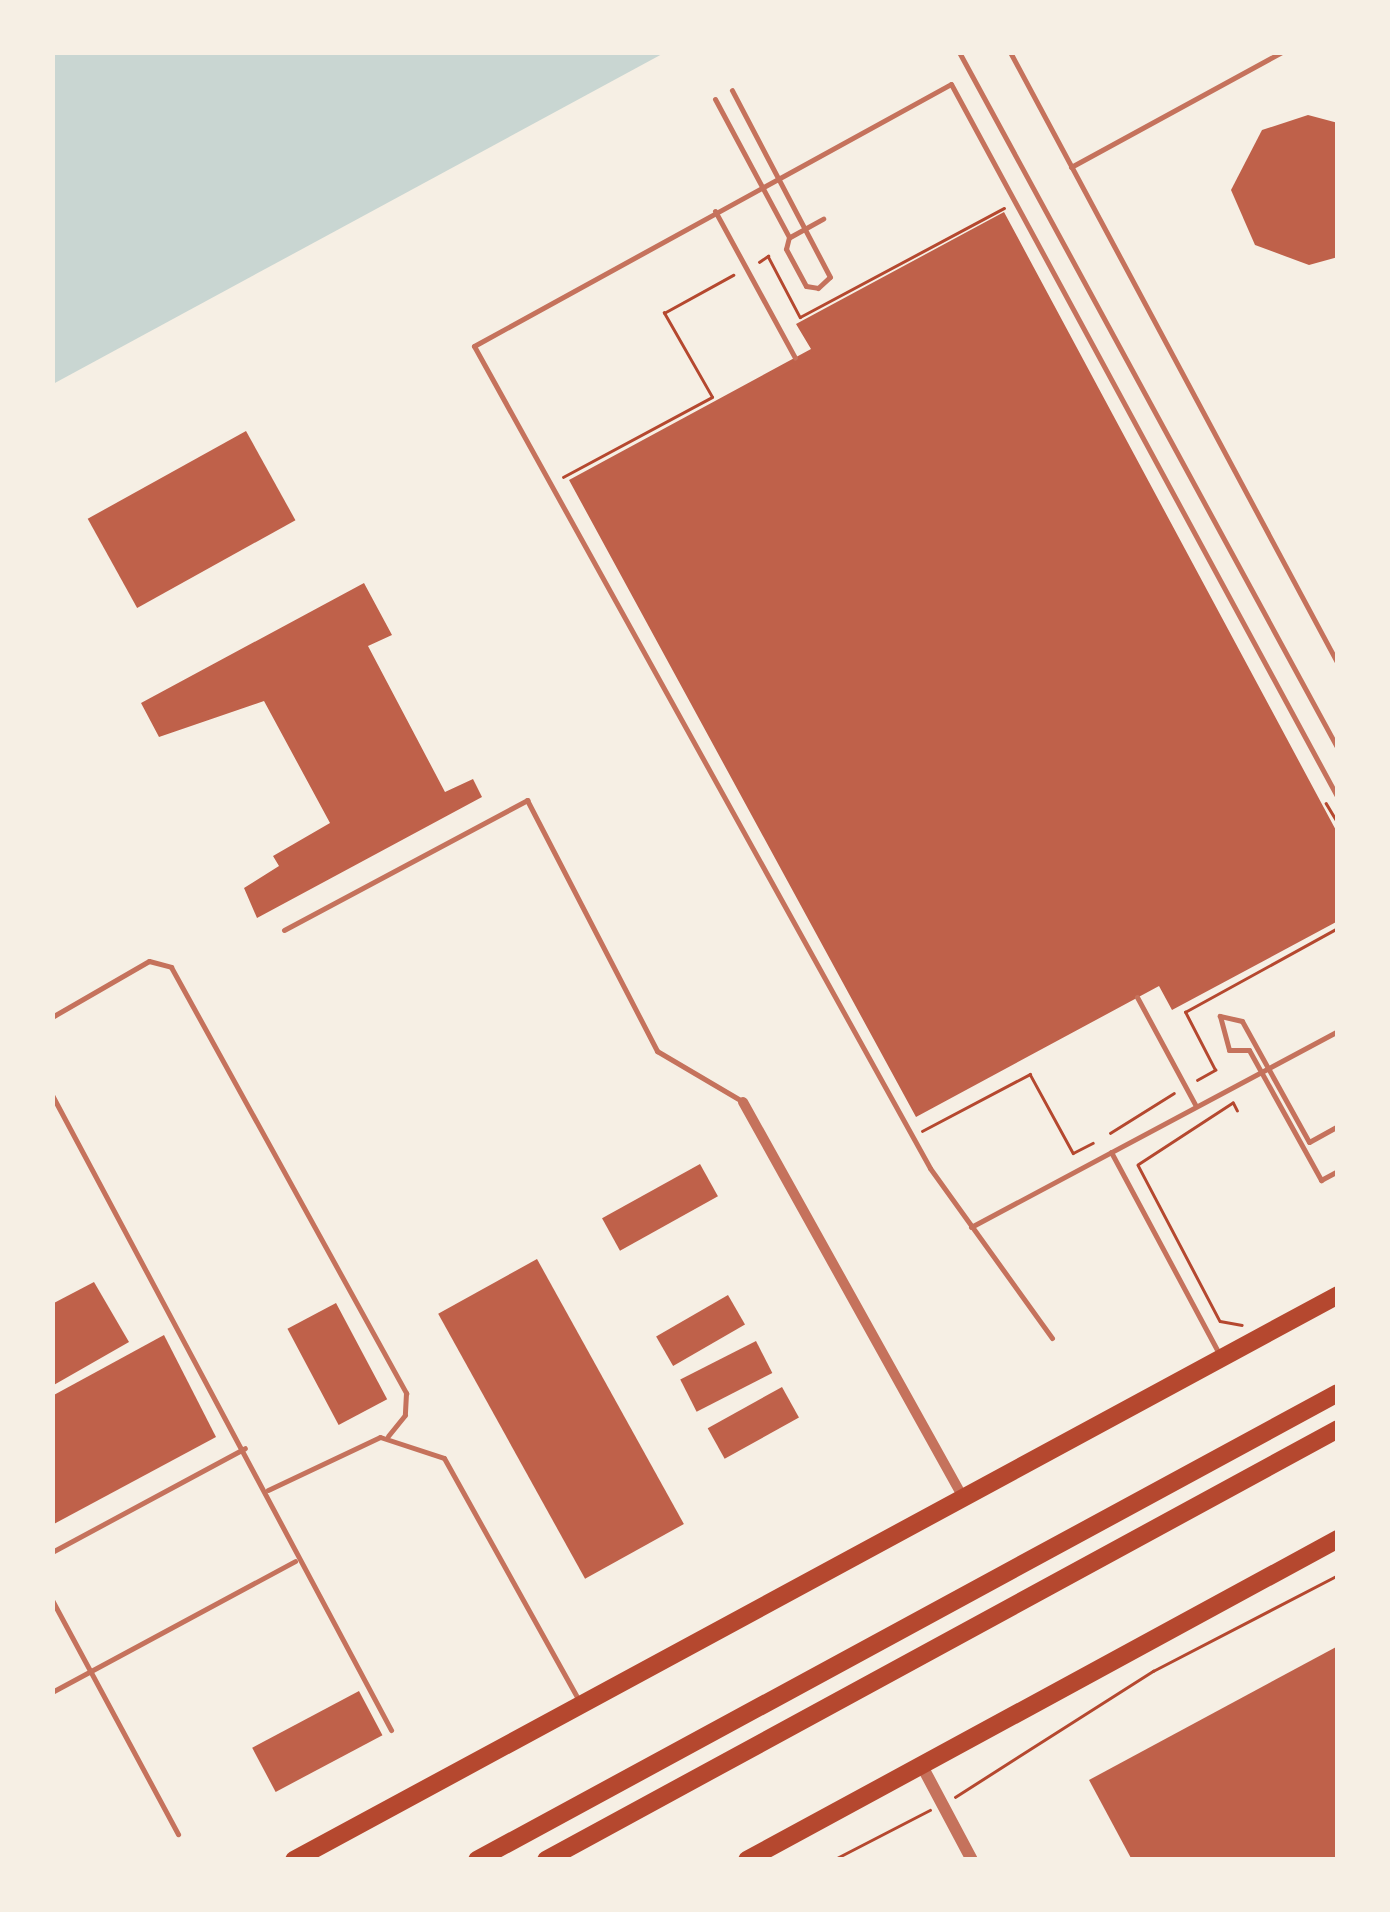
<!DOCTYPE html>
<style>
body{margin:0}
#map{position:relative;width:1390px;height:1912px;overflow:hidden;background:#f6efe4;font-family:"Times New Roman",serif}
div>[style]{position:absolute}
.water>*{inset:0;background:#c9d6d2}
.building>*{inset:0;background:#bf614a;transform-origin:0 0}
.path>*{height:2.5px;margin:-1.25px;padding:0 1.25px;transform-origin:1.25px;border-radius:1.25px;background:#b5482f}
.service>*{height:5px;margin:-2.5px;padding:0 2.5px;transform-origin:2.5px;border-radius:2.5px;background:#c5725c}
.minor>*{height:10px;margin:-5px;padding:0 5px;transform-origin:5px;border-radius:5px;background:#c5725c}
.tertiary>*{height:12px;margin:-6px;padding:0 6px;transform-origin:6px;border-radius:6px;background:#c5725c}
.trunk>*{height:18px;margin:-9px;padding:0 9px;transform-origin:9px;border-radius:9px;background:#b5482f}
.motorway>*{height:18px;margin:-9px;padding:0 9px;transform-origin:9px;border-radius:9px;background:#b5482f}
span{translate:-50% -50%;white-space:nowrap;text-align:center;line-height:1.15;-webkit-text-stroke:8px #f6efe4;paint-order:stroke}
.frame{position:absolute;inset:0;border:55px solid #f6efe4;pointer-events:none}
</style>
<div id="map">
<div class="water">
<i style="clip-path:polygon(53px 52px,664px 52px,664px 53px,53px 384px)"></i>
</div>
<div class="building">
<i style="clip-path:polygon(1308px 115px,1338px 123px,1338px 257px,1309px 265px,1255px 245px,1231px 190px,1262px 130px)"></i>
<i style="clip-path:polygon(1004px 212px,1338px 834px,1338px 921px,1172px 1010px,1159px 986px,916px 1117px,569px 480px,811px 349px,796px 324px)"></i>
<i style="left:246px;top:431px;width:102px;height:181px;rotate:61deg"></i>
<i style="clip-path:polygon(364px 583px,392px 635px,368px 646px,445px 792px,473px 779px,482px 797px,257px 918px,244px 888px,279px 866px,273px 856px,330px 823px,264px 701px,159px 737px,141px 703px)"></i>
<i style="left:700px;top:1164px;width:37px;height:112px;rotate:61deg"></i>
<i style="left:537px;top:1259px;width:303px;height:113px;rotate:61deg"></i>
<i style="clip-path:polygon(94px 1282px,129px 1342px,52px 1386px,52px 1304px)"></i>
<i style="left:728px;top:1295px;width:34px;height:83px;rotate:60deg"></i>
<i style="left:336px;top:1303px;width:109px;height:55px;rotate:62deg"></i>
<i style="clip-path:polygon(164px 1335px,216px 1437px,52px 1525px,52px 1396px)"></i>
<i style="left:756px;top:1341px;width:36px;height:85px;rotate:63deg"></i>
<i style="left:782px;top:1387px;width:35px;height:85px;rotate:61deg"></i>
<i style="clip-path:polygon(1338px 1646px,1338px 1860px,1132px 1860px,1089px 1780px)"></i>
<i style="left:359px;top:1691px;width:50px;height:121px;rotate:62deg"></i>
</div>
<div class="path">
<i style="left:759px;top:262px;width:11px;rotate:-34deg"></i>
<i style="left:768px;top:256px;width:69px;rotate:62.3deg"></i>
<i style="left:800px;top:317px;width:231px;rotate:-28.1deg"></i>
<i style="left:563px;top:477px;width:169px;rotate:-28.2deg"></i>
<i style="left:712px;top:397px;width:97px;rotate:-119.7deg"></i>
<i style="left:664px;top:313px;width:79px;rotate:-28.8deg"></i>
<i style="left:1326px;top:803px;width:23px;rotate:59deg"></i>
<i style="left:1197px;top:1080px;width:21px;rotate:-29deg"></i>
<i style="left:1215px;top:1070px;width:65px;rotate:-117.3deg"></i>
<i style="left:1185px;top:1012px;width:175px;rotate:-28.8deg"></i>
<i style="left:1237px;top:1111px;width:9px;rotate:-117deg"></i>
<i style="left:1233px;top:1103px;width:113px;rotate:146.9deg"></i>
<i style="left:1138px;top:1165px;width:176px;rotate:62.3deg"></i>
<i style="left:1220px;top:1321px;width:22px;rotate:10deg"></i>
<i style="left:922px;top:1131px;width:122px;rotate:-27.8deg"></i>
<i style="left:1030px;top:1074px;width:90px;rotate:61.4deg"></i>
<i style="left:1073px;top:1153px;width:22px;rotate:-27deg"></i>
<i style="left:1110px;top:1133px;width:75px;rotate:-32deg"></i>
<i style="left:955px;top:1797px;width:235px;rotate:-32.5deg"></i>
<i style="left:1153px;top:1671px;width:208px;rotate:-27.4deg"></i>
<i style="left:833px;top:1860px;width:109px;rotate:-27.3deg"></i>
</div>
<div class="service">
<i style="left:959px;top:52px;width:793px;rotate:61.46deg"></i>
<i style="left:1010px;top:52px;width:694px;rotate:61.81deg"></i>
<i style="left:715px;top:99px;width:157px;rotate:61.8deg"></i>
<i style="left:789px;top:237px;width:12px;rotate:104deg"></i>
<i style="left:786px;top:249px;width:42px;rotate:61.6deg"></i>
<i style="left:806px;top:286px;width:12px;rotate:9deg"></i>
<i style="left:818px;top:288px;width:16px;rotate:-43deg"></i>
<i style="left:830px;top:277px;width:211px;rotate:-117.7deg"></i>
<i style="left:1071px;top:167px;width:240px;rotate:-28.6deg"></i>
<i style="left:715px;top:211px;width:167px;rotate:61.4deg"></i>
<i style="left:790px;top:237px;width:38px;rotate:-29deg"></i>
<i style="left:284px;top:930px;width:276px;rotate:-28.1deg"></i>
<i style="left:527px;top:800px;width:283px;rotate:62.6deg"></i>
<i style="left:657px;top:1051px;width:99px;rotate:30.5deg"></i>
<i style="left:1137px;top:997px;width:124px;rotate:61.6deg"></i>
<i style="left:52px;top:1017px;width:112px;rotate:-30deg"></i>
<i style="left:149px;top:961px;width:23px;rotate:15deg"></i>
<i style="left:171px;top:967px;width:487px;rotate:61.1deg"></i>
<i style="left:406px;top:1393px;width:22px;rotate:93deg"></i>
<i style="left:405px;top:1415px;width:27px;rotate:129deg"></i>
<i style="left:52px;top:1095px;width:720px;rotate:61.9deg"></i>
<i style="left:1338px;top:1126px;width:33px;rotate:151deg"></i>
<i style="left:1309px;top:1142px;width:138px;rotate:-119deg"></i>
<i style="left:1242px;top:1021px;width:23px;rotate:-167deg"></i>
<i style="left:1220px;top:1016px;width:35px;rotate:75deg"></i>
<i style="left:1229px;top:1050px;width:20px"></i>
<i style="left:1249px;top:1050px;width:149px;rotate:61deg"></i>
<i style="left:1321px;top:1180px;width:19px;rotate:-28deg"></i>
<i style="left:1111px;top:1152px;width:230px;rotate:61.8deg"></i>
<i style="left:971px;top:1227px;width:416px;rotate:-28.1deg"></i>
<i style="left:1052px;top:1338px;width:209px;rotate:-125.7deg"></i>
<i style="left:930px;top:1168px;width:940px;rotate:-119.02deg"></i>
<i style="left:474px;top:346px;width:544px;rotate:-28.78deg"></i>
<i style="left:951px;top:84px;width:812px;rotate:61.54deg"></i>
<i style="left:268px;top:1490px;width:124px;rotate:-25.3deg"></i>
<i style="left:380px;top:1437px;width:67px;rotate:18.2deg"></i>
<i style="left:444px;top:1458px;width:279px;rotate:60.9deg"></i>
<i style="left:52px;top:1552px;width:219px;rotate:-28.3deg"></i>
<i style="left:52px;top:1600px;width:266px;rotate:61.7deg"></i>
<i style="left:52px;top:1692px;width:276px;rotate:-28.3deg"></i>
</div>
<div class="minor">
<i style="left:743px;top:1102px;width:453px;rotate:60.9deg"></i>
</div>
<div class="tertiary">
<i style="left:922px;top:1766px;width:106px;rotate:62deg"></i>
</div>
<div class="trunk">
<i style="left:294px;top:1860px;width:1187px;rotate:-28.42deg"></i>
<i style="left:747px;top:1860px;width:673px;rotate:-28.51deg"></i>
</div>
<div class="motorway">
<i style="left:477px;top:1860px;width:979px;rotate:-28.48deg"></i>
<i style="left:546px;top:1860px;width:902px;rotate:-28.55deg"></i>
</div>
<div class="frame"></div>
</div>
